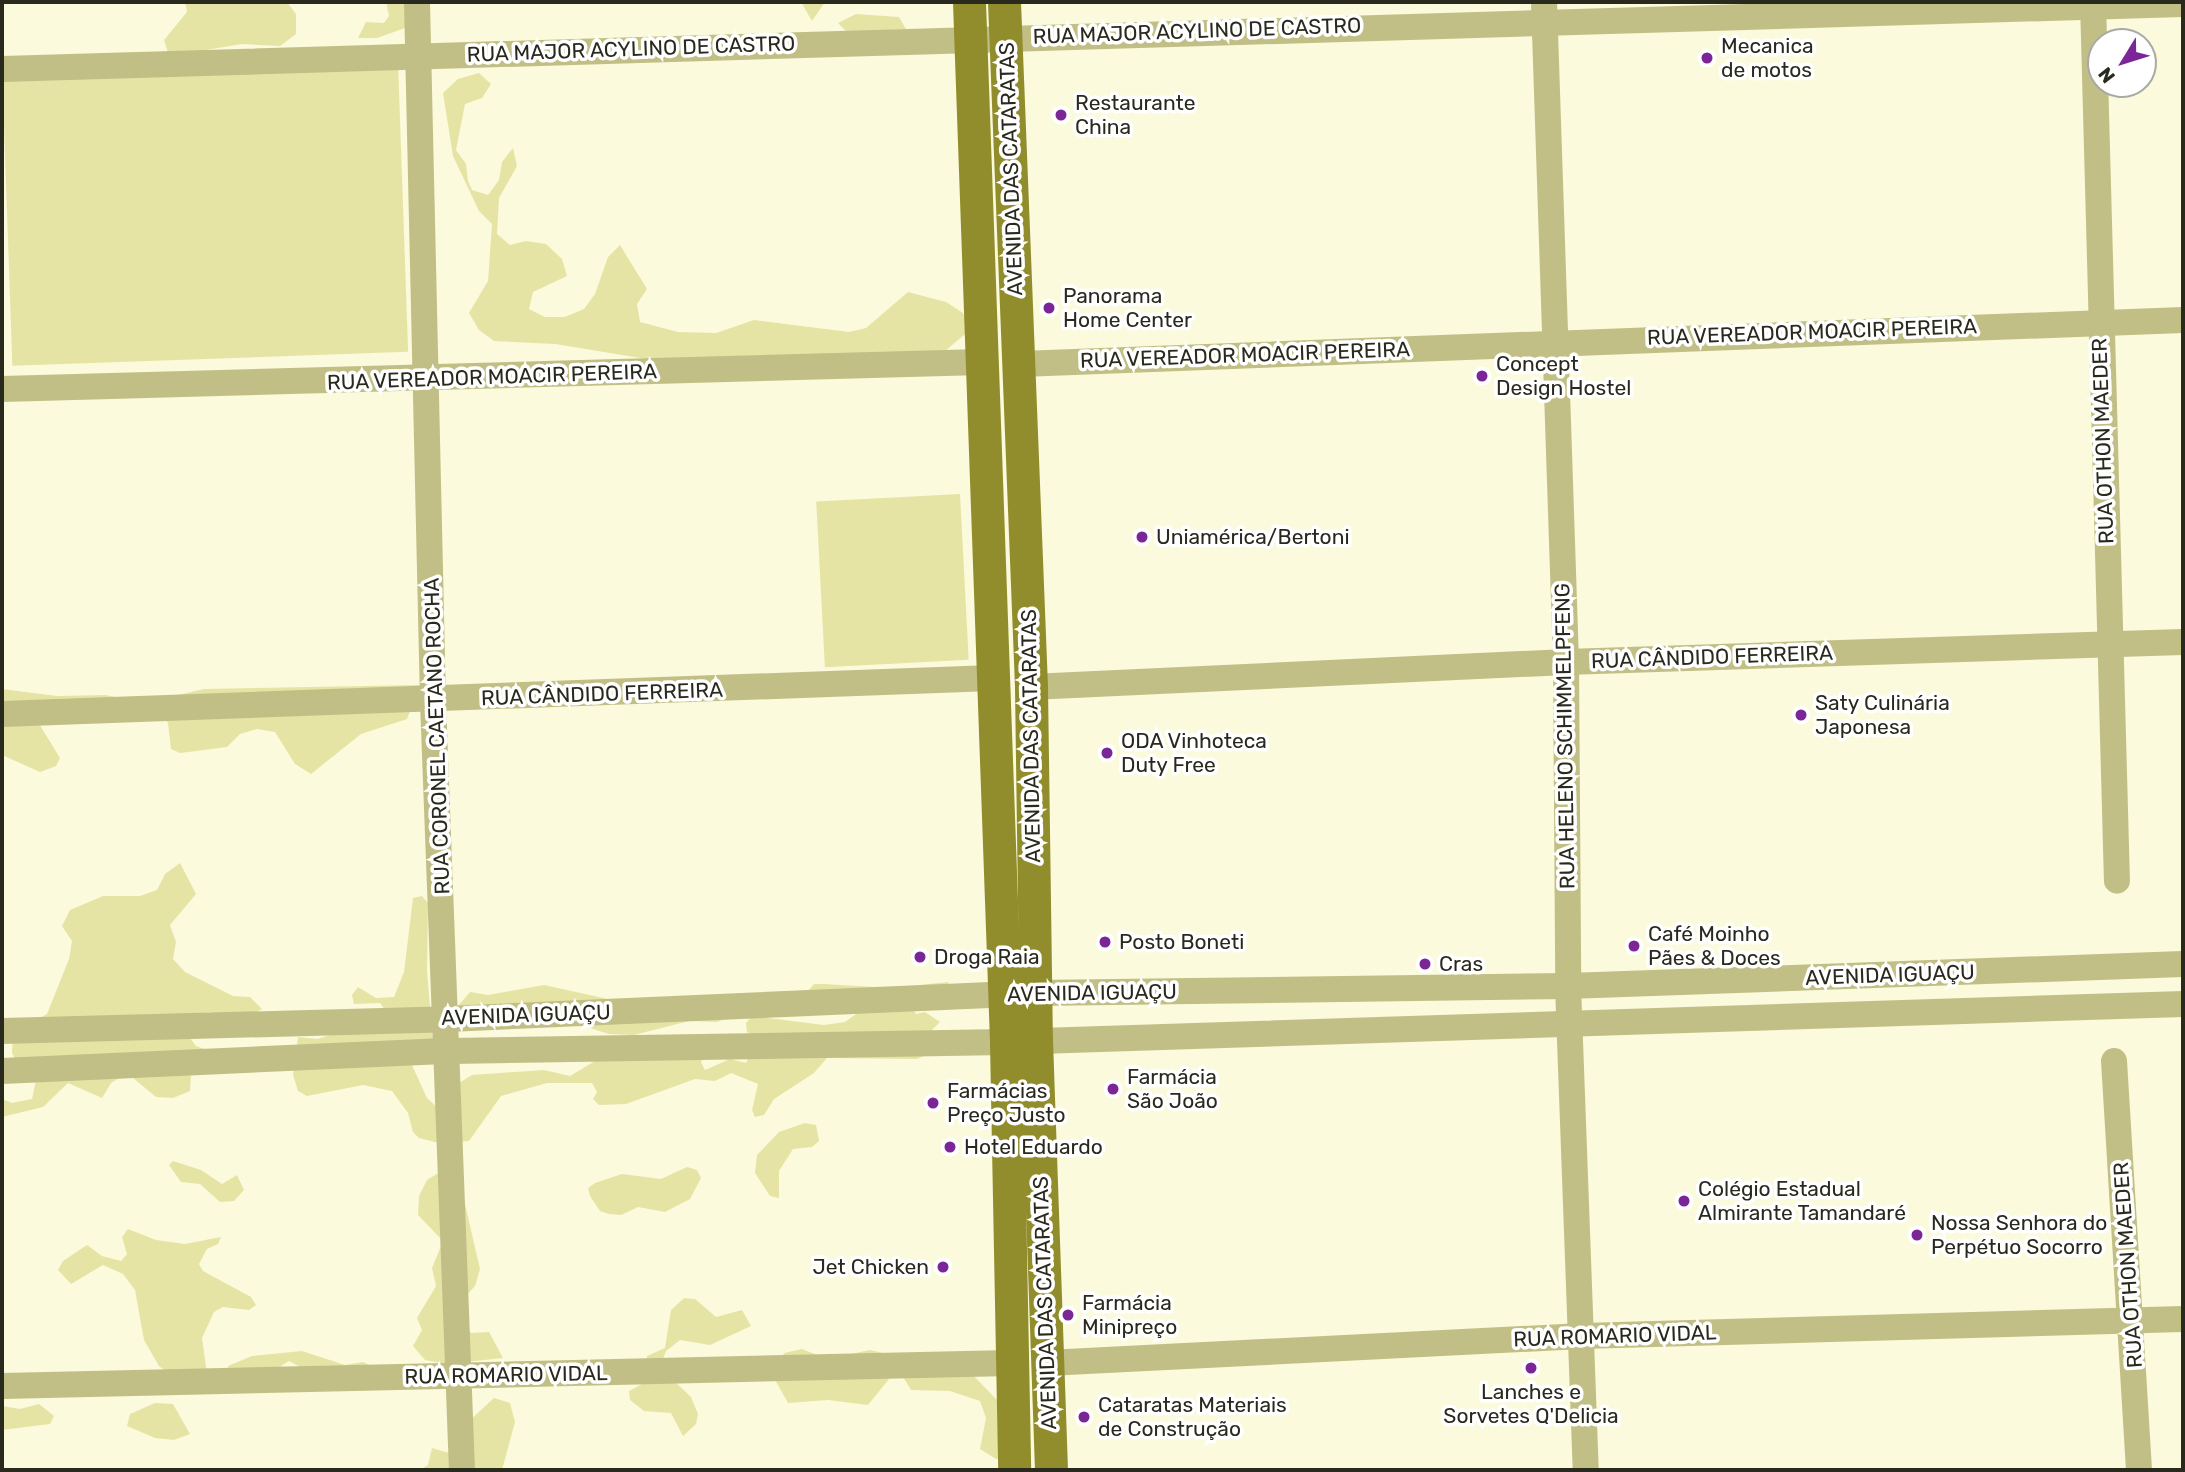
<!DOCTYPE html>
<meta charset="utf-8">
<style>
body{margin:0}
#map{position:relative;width:2185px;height:1472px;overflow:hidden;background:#fbfadc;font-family:Rubik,sans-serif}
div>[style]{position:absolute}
.green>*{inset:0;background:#e6e4a5;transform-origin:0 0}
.minor>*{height:26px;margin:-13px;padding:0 13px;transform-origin:13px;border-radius:13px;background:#c1bf86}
.major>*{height:33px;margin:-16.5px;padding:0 16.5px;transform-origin:16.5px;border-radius:16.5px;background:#918d2d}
.dots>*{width:19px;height:19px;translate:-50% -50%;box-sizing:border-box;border:4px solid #fff;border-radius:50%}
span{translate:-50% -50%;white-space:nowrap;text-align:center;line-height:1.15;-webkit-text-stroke:7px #fff;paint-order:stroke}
.street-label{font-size:21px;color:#29291e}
.poi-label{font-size:21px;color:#29291e}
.left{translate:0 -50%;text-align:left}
.right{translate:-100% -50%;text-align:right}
.frame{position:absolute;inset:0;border:4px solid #29291e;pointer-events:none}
.north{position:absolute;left:2087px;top:28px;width:70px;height:70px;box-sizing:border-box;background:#fff;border:2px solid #a9a9a5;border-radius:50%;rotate:232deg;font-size:19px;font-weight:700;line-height:28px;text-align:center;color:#29291e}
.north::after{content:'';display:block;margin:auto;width:24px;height:32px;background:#7b2696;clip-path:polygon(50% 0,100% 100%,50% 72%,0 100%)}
</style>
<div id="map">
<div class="green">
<i style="clip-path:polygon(185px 2px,287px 2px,296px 14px,296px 34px,280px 46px,242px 44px,169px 56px,164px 40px,187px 12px)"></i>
<i style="clip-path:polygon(386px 2px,407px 2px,405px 28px,377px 38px,358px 38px,366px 22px,384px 23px,389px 16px)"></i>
<i style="clip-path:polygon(801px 2px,825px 2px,812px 21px)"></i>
<i style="clip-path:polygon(856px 14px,899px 17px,906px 29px,847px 32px,838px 23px)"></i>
<i style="left:398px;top:62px;width:290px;height:396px;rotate:88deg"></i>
<i style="clip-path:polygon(479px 73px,491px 84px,482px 98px,465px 104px,456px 150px,466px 164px,468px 181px,472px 190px,488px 195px,499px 180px,502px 162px,513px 148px,517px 166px,499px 198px,497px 234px,510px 245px,526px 241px,546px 244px,562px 259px,567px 276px,533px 292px,529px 309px,545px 317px,565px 317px,584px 309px,595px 294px,608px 257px,620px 245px,647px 289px,637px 304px,640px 322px,678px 332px,716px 333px,754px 320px,849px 332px,866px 328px,908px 292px,946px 302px,963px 313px,971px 329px,945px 351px,671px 363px,555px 344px,494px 341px,479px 330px,469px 313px,488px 281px,492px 224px,479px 211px,453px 156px,443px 93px,458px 79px)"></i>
<i style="left:960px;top:494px;width:166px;height:144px;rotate:87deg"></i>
<i style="clip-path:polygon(420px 685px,407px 719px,361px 734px,311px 774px,295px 764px,275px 732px,257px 729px,240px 734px,227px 747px,180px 753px,171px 749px,168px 723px,158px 710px,178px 695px,204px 689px)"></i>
<i style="clip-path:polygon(2px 689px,57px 696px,105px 695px,133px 700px,38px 722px,60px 758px,56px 766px,40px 772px,2px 755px)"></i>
<i style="clip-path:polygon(180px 863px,196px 894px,170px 925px,176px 942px,173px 959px,185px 972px,233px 996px,250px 997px,262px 1009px,247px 1017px,228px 1018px,210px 1012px,192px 1014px,185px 1031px,196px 1046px,213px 1052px,191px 1074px,190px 1091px,173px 1098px,156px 1097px,127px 1073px,111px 1083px,102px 1098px,68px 1083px,43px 1107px,2px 1117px,2px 1099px,12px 1103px,32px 1099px,36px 1080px,21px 1070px,12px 1053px,13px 1032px,47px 1014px,69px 959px,72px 941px,62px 926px,70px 910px,103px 896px,140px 896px,157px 890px,165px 874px)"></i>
<i style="clip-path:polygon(422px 896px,428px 903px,427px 971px,433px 1041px,411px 1063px,427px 1098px,440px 1110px,459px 1083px,472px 1075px,544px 1070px,570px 1076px,600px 1058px,705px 1055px,701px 1062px,705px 1070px,730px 1059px,746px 1063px,750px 1055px,828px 1033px,756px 1037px,747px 1032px,746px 1023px,752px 1016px,824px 1025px,845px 1022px,859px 1012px,751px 1008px,717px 1022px,689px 1021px,634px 1035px,609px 1034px,561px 1019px,458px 1006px,470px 992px,488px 995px,544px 985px,626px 1003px,802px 998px,814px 984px,824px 984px,891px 988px,948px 982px,952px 991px,911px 1006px,916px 1014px,925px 1012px,940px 1022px,928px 1034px,933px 1052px,917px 1059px,827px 1058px,814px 1073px,774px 1099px,764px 1115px,755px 1117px,752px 1110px,758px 1084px,731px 1073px,715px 1081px,695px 1079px,626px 1104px,599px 1105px,593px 1099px,597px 1092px,592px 1083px,547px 1083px,501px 1096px,469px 1141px,439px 1143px,419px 1138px,413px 1132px,408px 1113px,392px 1091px,363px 1085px,307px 1096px,298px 1091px,293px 1075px,298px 1037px,317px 1039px,341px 1032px,385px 1010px,380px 1003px,354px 1004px,352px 995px,358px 987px,376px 998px,394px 997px,404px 972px,413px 898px)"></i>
<i style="clip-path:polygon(805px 1123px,816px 1125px,819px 1141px,812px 1147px,793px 1149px,779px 1171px,779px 1198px,770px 1196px,755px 1173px,757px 1155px,779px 1132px)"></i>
<i style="clip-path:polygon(173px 1161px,201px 1170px,222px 1184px,237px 1175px,244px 1190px,234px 1201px,220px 1202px,200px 1184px,181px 1182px,169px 1165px)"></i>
<i style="clip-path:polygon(687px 1167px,697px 1170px,701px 1178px,690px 1199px,665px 1212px,638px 1207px,621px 1215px,609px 1214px,600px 1211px,590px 1196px,588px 1188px,595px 1183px,622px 1174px,661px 1179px)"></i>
<i style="clip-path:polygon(443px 1170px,464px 1200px,480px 1269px,475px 1286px,463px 1299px,461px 1318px,471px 1333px,489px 1332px,503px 1358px,447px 1364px,425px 1360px,413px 1346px,422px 1330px,417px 1318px,436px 1286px,432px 1268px,443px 1241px,418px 1215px,419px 1196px,427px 1180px)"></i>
<i style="clip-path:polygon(128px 1229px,156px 1240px,185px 1244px,221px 1237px,218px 1244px,207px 1249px,199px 1264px,203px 1271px,251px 1297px,256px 1305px,249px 1310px,223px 1307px,214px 1312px,202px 1338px,207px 1374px,167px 1372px,159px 1366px,144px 1340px,135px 1290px,123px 1274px,103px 1265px,71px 1284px,58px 1270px,63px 1261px,87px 1245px,102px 1256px,121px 1261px,127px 1254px,122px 1237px)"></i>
<i style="clip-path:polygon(684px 1298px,695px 1299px,716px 1317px,742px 1310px,751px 1326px,710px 1345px,680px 1340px,666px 1351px,663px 1359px,669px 1376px,691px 1397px,698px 1414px,696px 1424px,683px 1436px,671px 1413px,644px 1411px,630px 1400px,629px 1391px,646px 1382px,647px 1356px,665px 1348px,671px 1310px)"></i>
<i style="clip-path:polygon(802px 1349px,827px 1359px,870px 1350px,971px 1373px,996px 1399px,1005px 1399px,1005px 1458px,996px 1459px,980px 1449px,986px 1418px,980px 1401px,950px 1391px,911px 1390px,902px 1375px,893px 1374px,868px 1405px,828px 1400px,788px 1403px,774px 1378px,784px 1353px)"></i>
<i style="clip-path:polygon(302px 1351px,345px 1365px,363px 1362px,371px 1366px,306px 1370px,289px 1361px,273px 1371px,229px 1376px,228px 1366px,252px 1356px)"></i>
<i style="clip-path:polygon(494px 1398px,510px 1403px,515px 1422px,502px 1470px,420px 1470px,428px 1465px,432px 1448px,449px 1453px,468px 1422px)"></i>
<i style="clip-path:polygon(155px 1403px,173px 1404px,190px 1434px,174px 1440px,155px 1438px,127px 1426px,130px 1414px)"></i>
<i style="clip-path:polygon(39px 1404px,54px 1416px,50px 1424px,2px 1430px,2px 1406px,20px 1409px)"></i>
</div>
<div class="minor">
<i style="left:417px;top:2px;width:700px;rotate:88.69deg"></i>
<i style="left:433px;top:702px;width:769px;rotate:87.84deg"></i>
<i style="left:1544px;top:2px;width:660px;rotate:88.09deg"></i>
<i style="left:1566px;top:662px;width:324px;rotate:89.6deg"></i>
<i style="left:1568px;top:986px;width:484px;rotate:87.9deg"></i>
<i style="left:2093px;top:2px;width:879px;rotate:88.44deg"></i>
<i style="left:2px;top:69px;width:2182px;rotate:-1.71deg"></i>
<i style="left:1021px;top:364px;width:1163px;rotate:-2.17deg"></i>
<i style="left:2px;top:389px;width:980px;rotate:-1.58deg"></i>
<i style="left:1031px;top:687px;width:536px;rotate:-2.68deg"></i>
<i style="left:1566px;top:662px;width:617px;rotate:-1.86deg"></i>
<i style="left:2px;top:714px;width:991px;rotate:-2.08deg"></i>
<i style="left:2px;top:1031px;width:446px;rotate:-1.5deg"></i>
<i style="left:448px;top:1019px;width:587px;rotate:-2.54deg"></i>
<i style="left:1034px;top:993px;width:534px;rotate:-0.75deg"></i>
<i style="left:1568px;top:986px;width:615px;rotate:-2.05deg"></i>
<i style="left:2114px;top:1061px;width:410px;rotate:86.5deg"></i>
<i style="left:2px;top:1071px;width:448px;rotate:-2.6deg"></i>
<i style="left:450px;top:1051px;width:556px;rotate:-0.93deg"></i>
<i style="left:1006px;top:1042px;width:1178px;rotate:-1.85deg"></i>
<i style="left:1047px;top:1363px;width:536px;rotate:-2.89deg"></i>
<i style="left:1582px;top:1336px;width:601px;rotate:-1.62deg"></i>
<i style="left:2px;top:1386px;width:1009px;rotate:-1.31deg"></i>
</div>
<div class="major">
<i style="left:969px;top:2px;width:1041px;rotate:87.96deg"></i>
<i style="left:1006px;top:1042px;width:428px;rotate:88.9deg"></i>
<i style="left:1004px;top:2px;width:686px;rotate:87.74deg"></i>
<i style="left:1031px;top:687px;width:353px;rotate:89.2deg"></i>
<i style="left:1036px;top:1040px;width:430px;rotate:88deg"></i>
</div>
<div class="dots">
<i style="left:1707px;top:58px;background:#7b2696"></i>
<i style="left:1061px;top:115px;background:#7b2696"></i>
<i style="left:1049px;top:308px;background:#7b2696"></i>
<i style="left:1482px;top:376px;background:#7b2696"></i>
<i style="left:1142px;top:537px;background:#7b2696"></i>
<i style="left:1801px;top:715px;background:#7b2696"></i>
<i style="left:1107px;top:753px;background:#7b2696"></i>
<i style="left:1105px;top:942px;background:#7b2696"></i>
<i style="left:1634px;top:946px;background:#7b2696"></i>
<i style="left:920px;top:957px;background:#7b2696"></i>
<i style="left:1425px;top:964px;background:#7b2696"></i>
<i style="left:1113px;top:1089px;background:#7b2696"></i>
<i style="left:933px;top:1103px;background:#7b2696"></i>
<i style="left:950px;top:1147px;background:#7b2696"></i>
<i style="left:1684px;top:1201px;background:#7b2696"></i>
<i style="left:1917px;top:1235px;background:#7b2696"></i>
<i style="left:943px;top:1267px;background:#7b2696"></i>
<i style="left:1068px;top:1315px;background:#7b2696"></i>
<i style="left:1531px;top:1368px;background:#7b2696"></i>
<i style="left:1084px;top:1417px;background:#7b2696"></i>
</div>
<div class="street-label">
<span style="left:1197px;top:31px;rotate:-2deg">RUA MAJOR ACYLINO DE CASTRO</span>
<span style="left:631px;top:49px;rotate:-2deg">RUA MAJOR ACYLINO DE CASTRO</span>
<span style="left:1011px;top:169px;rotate:-92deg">AVENIDA DAS CATARATAS</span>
<span style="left:1812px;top:332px;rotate:-2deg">RUA VEREADOR MOACIR PEREIRA</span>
<span style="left:1245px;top:355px;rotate:-2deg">RUA VEREADOR MOACIR PEREIRA</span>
<span style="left:492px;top:377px;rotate:-2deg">RUA VEREADOR MOACIR PEREIRA</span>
<span style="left:2103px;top:441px;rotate:-92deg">RUA OTHON MAEDER</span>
<span style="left:1712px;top:657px;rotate:-2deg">RUA CÂNDIDO FERREIRA</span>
<span style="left:602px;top:694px;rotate:-2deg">RUA CÂNDIDO FERREIRA</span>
<span style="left:437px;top:736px;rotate:-92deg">RUA CORONEL CAETANO ROCHA</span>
<span style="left:1031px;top:736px;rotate:-91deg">AVENIDA DAS CATARATAS</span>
<span style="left:1565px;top:736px;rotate:-91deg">RUA HELENO SCHIMMELPFENG</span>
<span style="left:1890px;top:975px;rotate:-2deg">AVENIDA IGUAÇU</span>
<span style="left:1092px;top:993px;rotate:-1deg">AVENIDA IGUAÇU</span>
<span style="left:526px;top:1015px;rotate:-2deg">AVENIDA IGUAÇU</span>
<span style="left:2128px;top:1265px;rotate:-94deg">RUA OTHON MAEDER</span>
<span style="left:1045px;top:1303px;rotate:-92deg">AVENIDA DAS CATARATAS</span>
<span style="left:1615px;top:1336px;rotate:-2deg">RUA ROMARIO VIDAL</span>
<span style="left:506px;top:1375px;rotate:-1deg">RUA ROMARIO VIDAL</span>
</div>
<div class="poi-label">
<span class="left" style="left:1721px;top:58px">Mecanica<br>de motos</span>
<span class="left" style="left:1075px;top:115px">Restaurante<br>China</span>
<span class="left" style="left:1063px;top:308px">Panorama<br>Home Center</span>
<span class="left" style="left:1496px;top:376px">Concept<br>Design Hostel</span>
<span class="left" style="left:1156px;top:537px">Uniamérica/Bertoni</span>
<span class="left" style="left:1815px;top:715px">Saty Culinária<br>Japonesa</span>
<span class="left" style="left:1121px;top:753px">ODA Vinhoteca<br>Duty Free</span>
<span class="left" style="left:1648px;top:946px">Café Moinho<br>Pães &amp; Doces</span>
<span class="left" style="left:1119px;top:942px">Posto Boneti</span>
<span class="left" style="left:934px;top:957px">Droga Raia</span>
<span class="left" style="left:1439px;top:964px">Cras</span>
<span class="left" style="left:1127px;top:1089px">Farmácia<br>São João</span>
<span class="left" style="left:947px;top:1103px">Farmácias<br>Preço Justo</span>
<span class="left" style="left:964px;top:1147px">Hotel Eduardo</span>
<span class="left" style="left:1698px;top:1201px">Colégio Estadual<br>Almirante Tamandaré</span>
<span class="left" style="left:1931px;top:1235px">Nossa Senhora do<br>Perpétuo Socorro</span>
<span class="right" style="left:929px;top:1267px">Jet Chicken</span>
<span class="left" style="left:1082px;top:1315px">Farmácia<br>Minipreço</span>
<span style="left:1531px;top:1404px">Lanches e<br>Sorvetes Q'Delicia</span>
<span class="left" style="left:1098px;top:1417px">Cataratas Materiais<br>de Construção</span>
</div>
<div class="frame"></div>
<div class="north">N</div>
</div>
